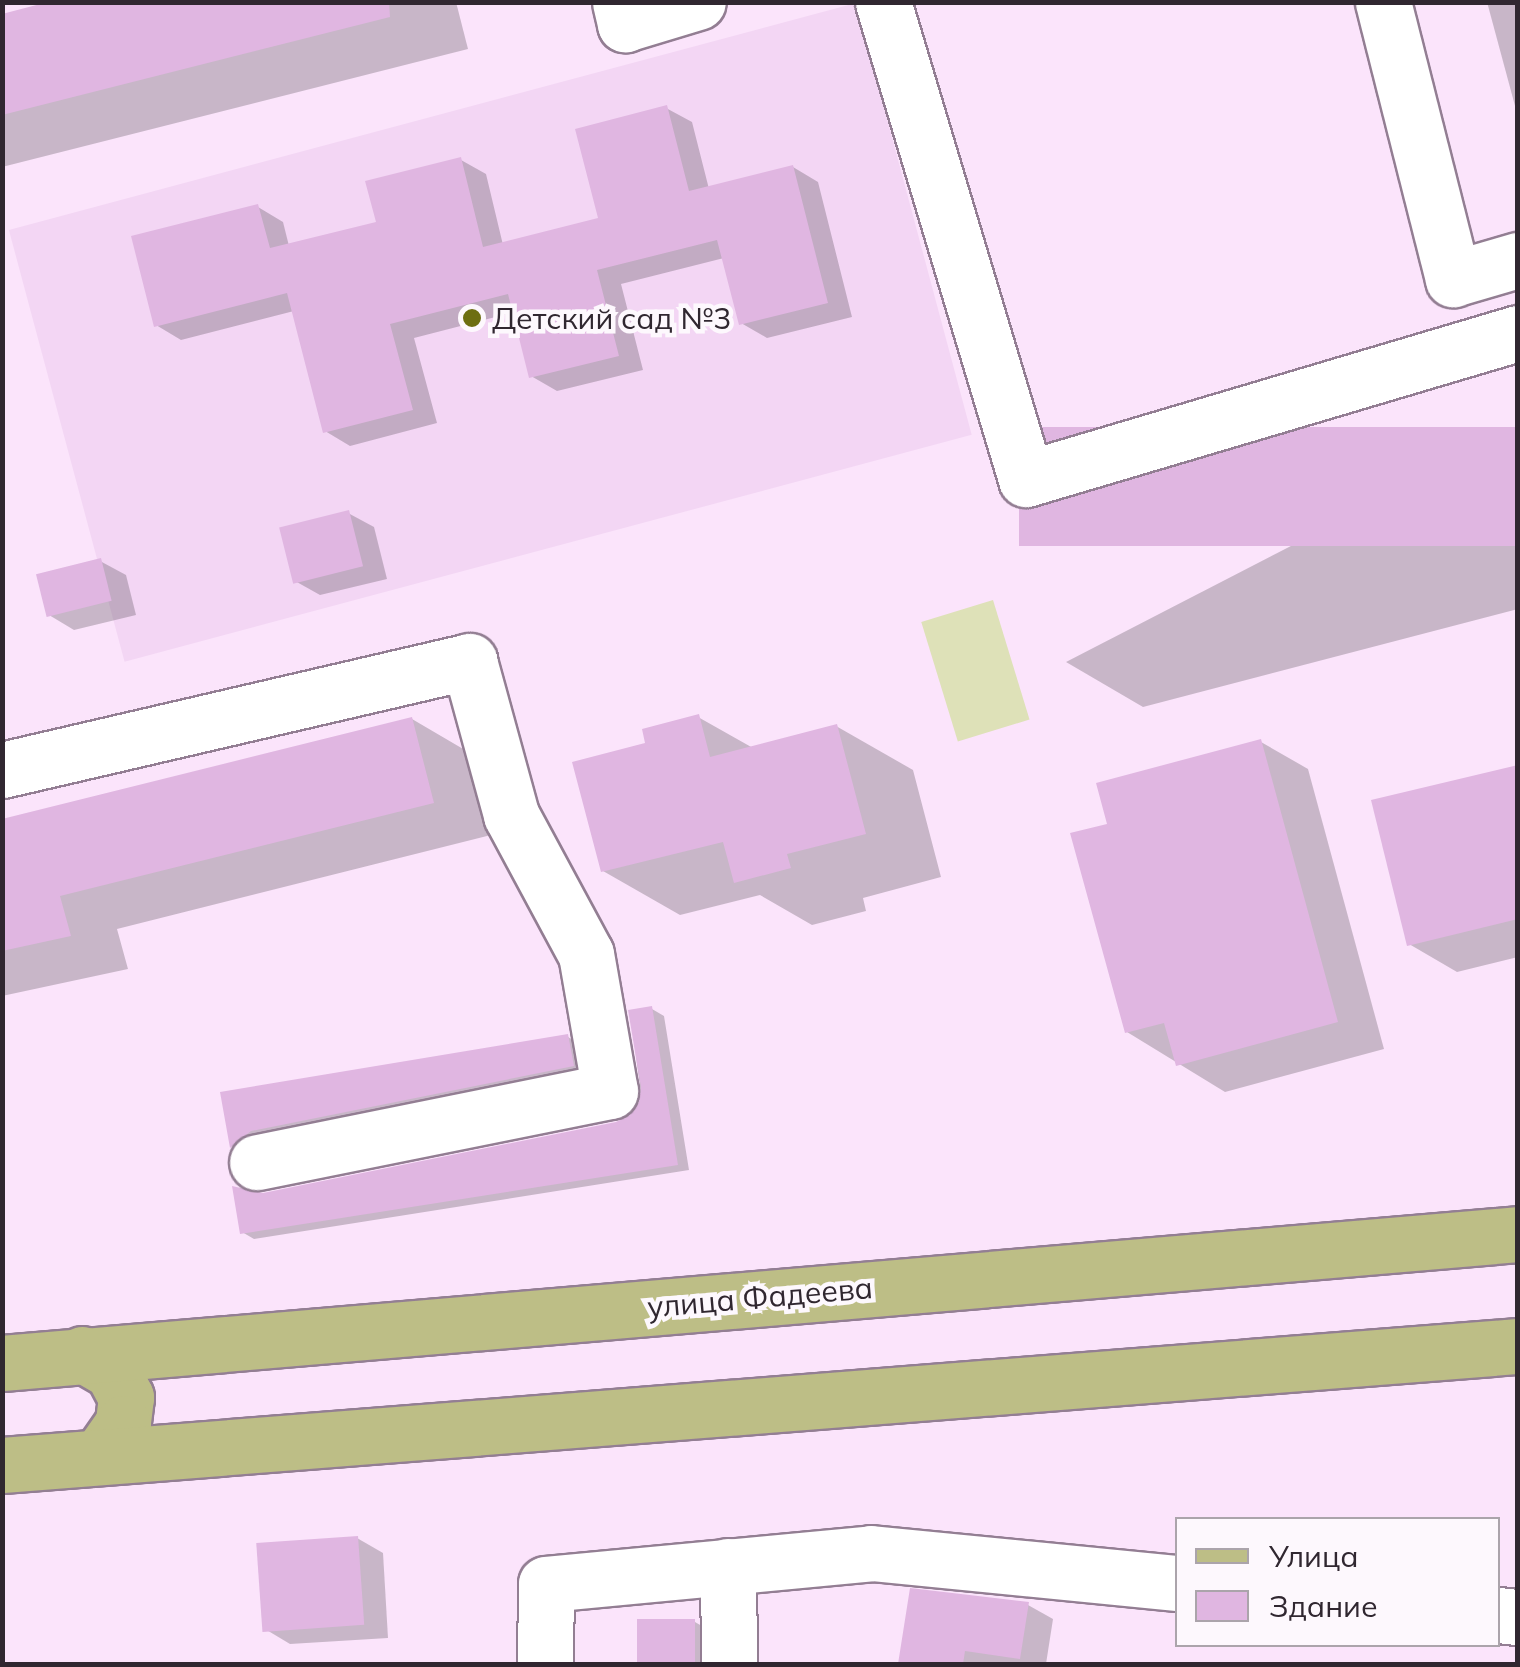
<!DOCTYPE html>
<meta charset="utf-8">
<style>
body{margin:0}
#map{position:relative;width:1520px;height:1667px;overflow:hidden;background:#fbe4fb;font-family:Mulish,sans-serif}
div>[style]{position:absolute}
.built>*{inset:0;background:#f3d6f4;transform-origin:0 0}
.green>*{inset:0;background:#dee1b8;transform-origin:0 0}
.shadow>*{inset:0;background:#0003}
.building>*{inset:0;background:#e0b6e1;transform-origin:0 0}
.roads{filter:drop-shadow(2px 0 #937e93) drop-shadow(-2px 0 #937e93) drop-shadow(0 2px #937e93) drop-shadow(0 -2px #937e93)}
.minor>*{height:55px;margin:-27.5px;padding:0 27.5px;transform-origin:27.5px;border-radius:27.5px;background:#fff}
.major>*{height:55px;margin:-27.5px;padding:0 27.5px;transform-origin:27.5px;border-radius:27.5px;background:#bdbe86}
.dots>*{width:28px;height:28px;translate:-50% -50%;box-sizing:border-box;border:5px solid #fdf8fd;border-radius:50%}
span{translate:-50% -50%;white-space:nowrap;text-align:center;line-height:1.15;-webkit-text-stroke:9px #fdf8fd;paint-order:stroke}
.poi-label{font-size:30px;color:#302730}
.left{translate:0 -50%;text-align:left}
.street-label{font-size:30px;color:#302730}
.frame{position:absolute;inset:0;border:5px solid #302730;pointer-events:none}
.legend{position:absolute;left:1175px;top:1517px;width:325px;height:130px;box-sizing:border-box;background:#fdf8fd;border:2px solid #aba4ab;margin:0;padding:12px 18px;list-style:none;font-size:30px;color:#302730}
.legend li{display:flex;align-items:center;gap:20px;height:50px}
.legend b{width:50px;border:2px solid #aba4ab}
</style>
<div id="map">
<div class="built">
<i style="left:856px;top:3px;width:447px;height:877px;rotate:75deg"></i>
</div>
<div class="green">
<i style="left:993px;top:600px;width:125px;height:75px;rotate:73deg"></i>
</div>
<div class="shadow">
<i style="clip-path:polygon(58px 2px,456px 2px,468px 49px,2px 167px,2px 17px)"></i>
<i style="clip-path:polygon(1487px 2px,1518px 2px,1518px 117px)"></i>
<i style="clip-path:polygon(666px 108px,692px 122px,709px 189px,793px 167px,818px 182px,852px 317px,767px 338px,741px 323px,724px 258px,621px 284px,643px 370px,557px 391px,531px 376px,515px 312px,414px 338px,437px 423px,350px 446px,325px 431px,294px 311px,181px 340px,156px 325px,258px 207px,283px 222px,289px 246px,379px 224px,461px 160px,486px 174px,503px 245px,601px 220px)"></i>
<i style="clip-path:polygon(1518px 429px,1518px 609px,1143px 707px,1066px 662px)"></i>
<i style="clip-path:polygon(348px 513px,374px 527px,387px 579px,320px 595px,295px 581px)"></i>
<i style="clip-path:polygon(100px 561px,126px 575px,136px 615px,74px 630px,49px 615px)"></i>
<i style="clip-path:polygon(698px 717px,753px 748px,836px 726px,913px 770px,941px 877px,863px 898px,866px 911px,812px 925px,760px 895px,680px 915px,603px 871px,649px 745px)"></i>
<i style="clip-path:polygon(412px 719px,470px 753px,491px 835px,117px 929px,128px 969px,2px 996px,2px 822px)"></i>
<i style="clip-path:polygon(1261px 742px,1308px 769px,1384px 1049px,1225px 1092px,1127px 1032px,1110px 825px)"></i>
<i style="clip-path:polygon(1518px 767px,1518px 957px,1457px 972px,1409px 944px)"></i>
<i style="clip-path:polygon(652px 1009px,664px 1016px,689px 1170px,254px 1239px,242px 1232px,263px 1195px,618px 1124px,633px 1116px,642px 1101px,630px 1012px)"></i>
<i style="clip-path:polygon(568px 1037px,580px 1044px,585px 1072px,244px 1153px,232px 1146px,223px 1094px)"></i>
<i style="clip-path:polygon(357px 1538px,383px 1553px,388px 1638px,290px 1644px,265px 1629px)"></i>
<i style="clip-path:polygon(912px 1591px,1028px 1605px,1053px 1619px,1046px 1664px,901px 1664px)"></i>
<i style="clip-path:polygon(640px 1621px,695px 1622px,707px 1629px,707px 1664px,640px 1664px)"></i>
</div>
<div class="building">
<i style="clip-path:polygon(48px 2px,389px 2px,390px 17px,2px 115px,2px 14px)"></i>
<i style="clip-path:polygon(667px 105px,689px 191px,793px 165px,828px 303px,739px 325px,717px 240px,597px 270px,619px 356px,529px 378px,508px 294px,390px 324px,413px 410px,323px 433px,287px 293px,154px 327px,131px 236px,258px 204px,270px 248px,376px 222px,365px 181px,461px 157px,483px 247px,598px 218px,575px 129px)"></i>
<i style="left:1518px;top:427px;width:119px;height:499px;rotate:90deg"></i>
<i style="left:349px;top:510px;width:58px;height:72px;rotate:76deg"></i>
<i style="left:101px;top:558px;width:44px;height:67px;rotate:76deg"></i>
<i style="clip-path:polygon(699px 714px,710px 757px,837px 724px,866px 834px,787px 854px,791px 868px,734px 883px,723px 842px,601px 872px,572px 762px,645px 743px,642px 729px)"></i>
<i style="clip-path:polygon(412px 717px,434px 803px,60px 896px,71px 936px,2px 951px,2px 819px)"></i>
<i style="clip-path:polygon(1261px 739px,1338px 1022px,1176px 1066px,1164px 1023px,1125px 1033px,1070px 833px,1107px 824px,1096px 783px)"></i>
<i style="clip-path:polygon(1518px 765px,1518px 919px,1407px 946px,1371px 800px)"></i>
<i style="clip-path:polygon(652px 1006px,678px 1165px,240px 1234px,232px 1186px,263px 1193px,616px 1122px,630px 1115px,639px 1102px,641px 1087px,628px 1010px)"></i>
<i style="clip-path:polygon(568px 1034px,574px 1066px,251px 1131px,230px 1148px,220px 1092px)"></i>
<i style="left:358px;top:1536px;width:89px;height:102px;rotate:86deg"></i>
<i style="clip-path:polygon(910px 1588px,1029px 1602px,1020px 1659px,965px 1651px,963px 1664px,898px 1664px)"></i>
<i style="left:637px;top:1619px;width:58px;height:45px"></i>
</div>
<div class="roads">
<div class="minor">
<i style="left:620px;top:2px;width:23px;rotate:77deg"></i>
<i style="left:625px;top:24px;width:76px;rotate:-16.8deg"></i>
<i style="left:883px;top:2px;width:498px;rotate:73.3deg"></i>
<i style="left:1026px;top:479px;width:513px;rotate:-16.53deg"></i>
<i style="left:1383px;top:2px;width:286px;rotate:75.8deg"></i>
<i style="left:1453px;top:279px;width:68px;rotate:-16.3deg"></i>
<i style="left:2px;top:770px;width:480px;rotate:-13.1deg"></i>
<i style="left:469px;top:661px;width:160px;rotate:74.7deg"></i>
<i style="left:511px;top:815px;width:158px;rotate:61.7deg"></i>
<i style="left:586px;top:954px;width:139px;rotate:80.1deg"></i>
<i style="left:610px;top:1091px;width:360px;rotate:168.6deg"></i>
<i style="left:728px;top:1566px;width:98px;rotate:89.4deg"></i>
<i style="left:1498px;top:1615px;width:20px;rotate:6deg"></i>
<i style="left:545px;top:1664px;width:80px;rotate:-89.3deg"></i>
<i style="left:546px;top:1584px;width:326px;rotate:-5.4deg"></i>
<i style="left:871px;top:1553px;width:308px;rotate:5.6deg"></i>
</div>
<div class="major">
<i style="left:82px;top:1354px;width:34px;rotate:30deg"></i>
<i style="left:112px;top:1371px;width:30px;rotate:62deg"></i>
<i style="left:126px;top:1397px;width:26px;rotate:97deg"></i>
<i style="left:123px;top:1423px;width:39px;rotate:125deg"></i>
<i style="left:2px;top:1363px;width:1521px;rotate:-4.86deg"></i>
<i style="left:2px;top:1465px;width:1521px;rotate:-4.49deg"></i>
</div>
</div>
<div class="dots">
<i style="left:472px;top:318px;background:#6d6e11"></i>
</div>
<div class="poi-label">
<span class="left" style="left:492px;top:318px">Детский сад №3</span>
</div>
<div class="street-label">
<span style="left:760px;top:1297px;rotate:-5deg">улица Фадеева</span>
</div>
<div class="frame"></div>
<ul class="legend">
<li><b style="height:12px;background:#bdbe86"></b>Улица</li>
<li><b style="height:28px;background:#e0b6e1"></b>Здание</li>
</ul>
</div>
